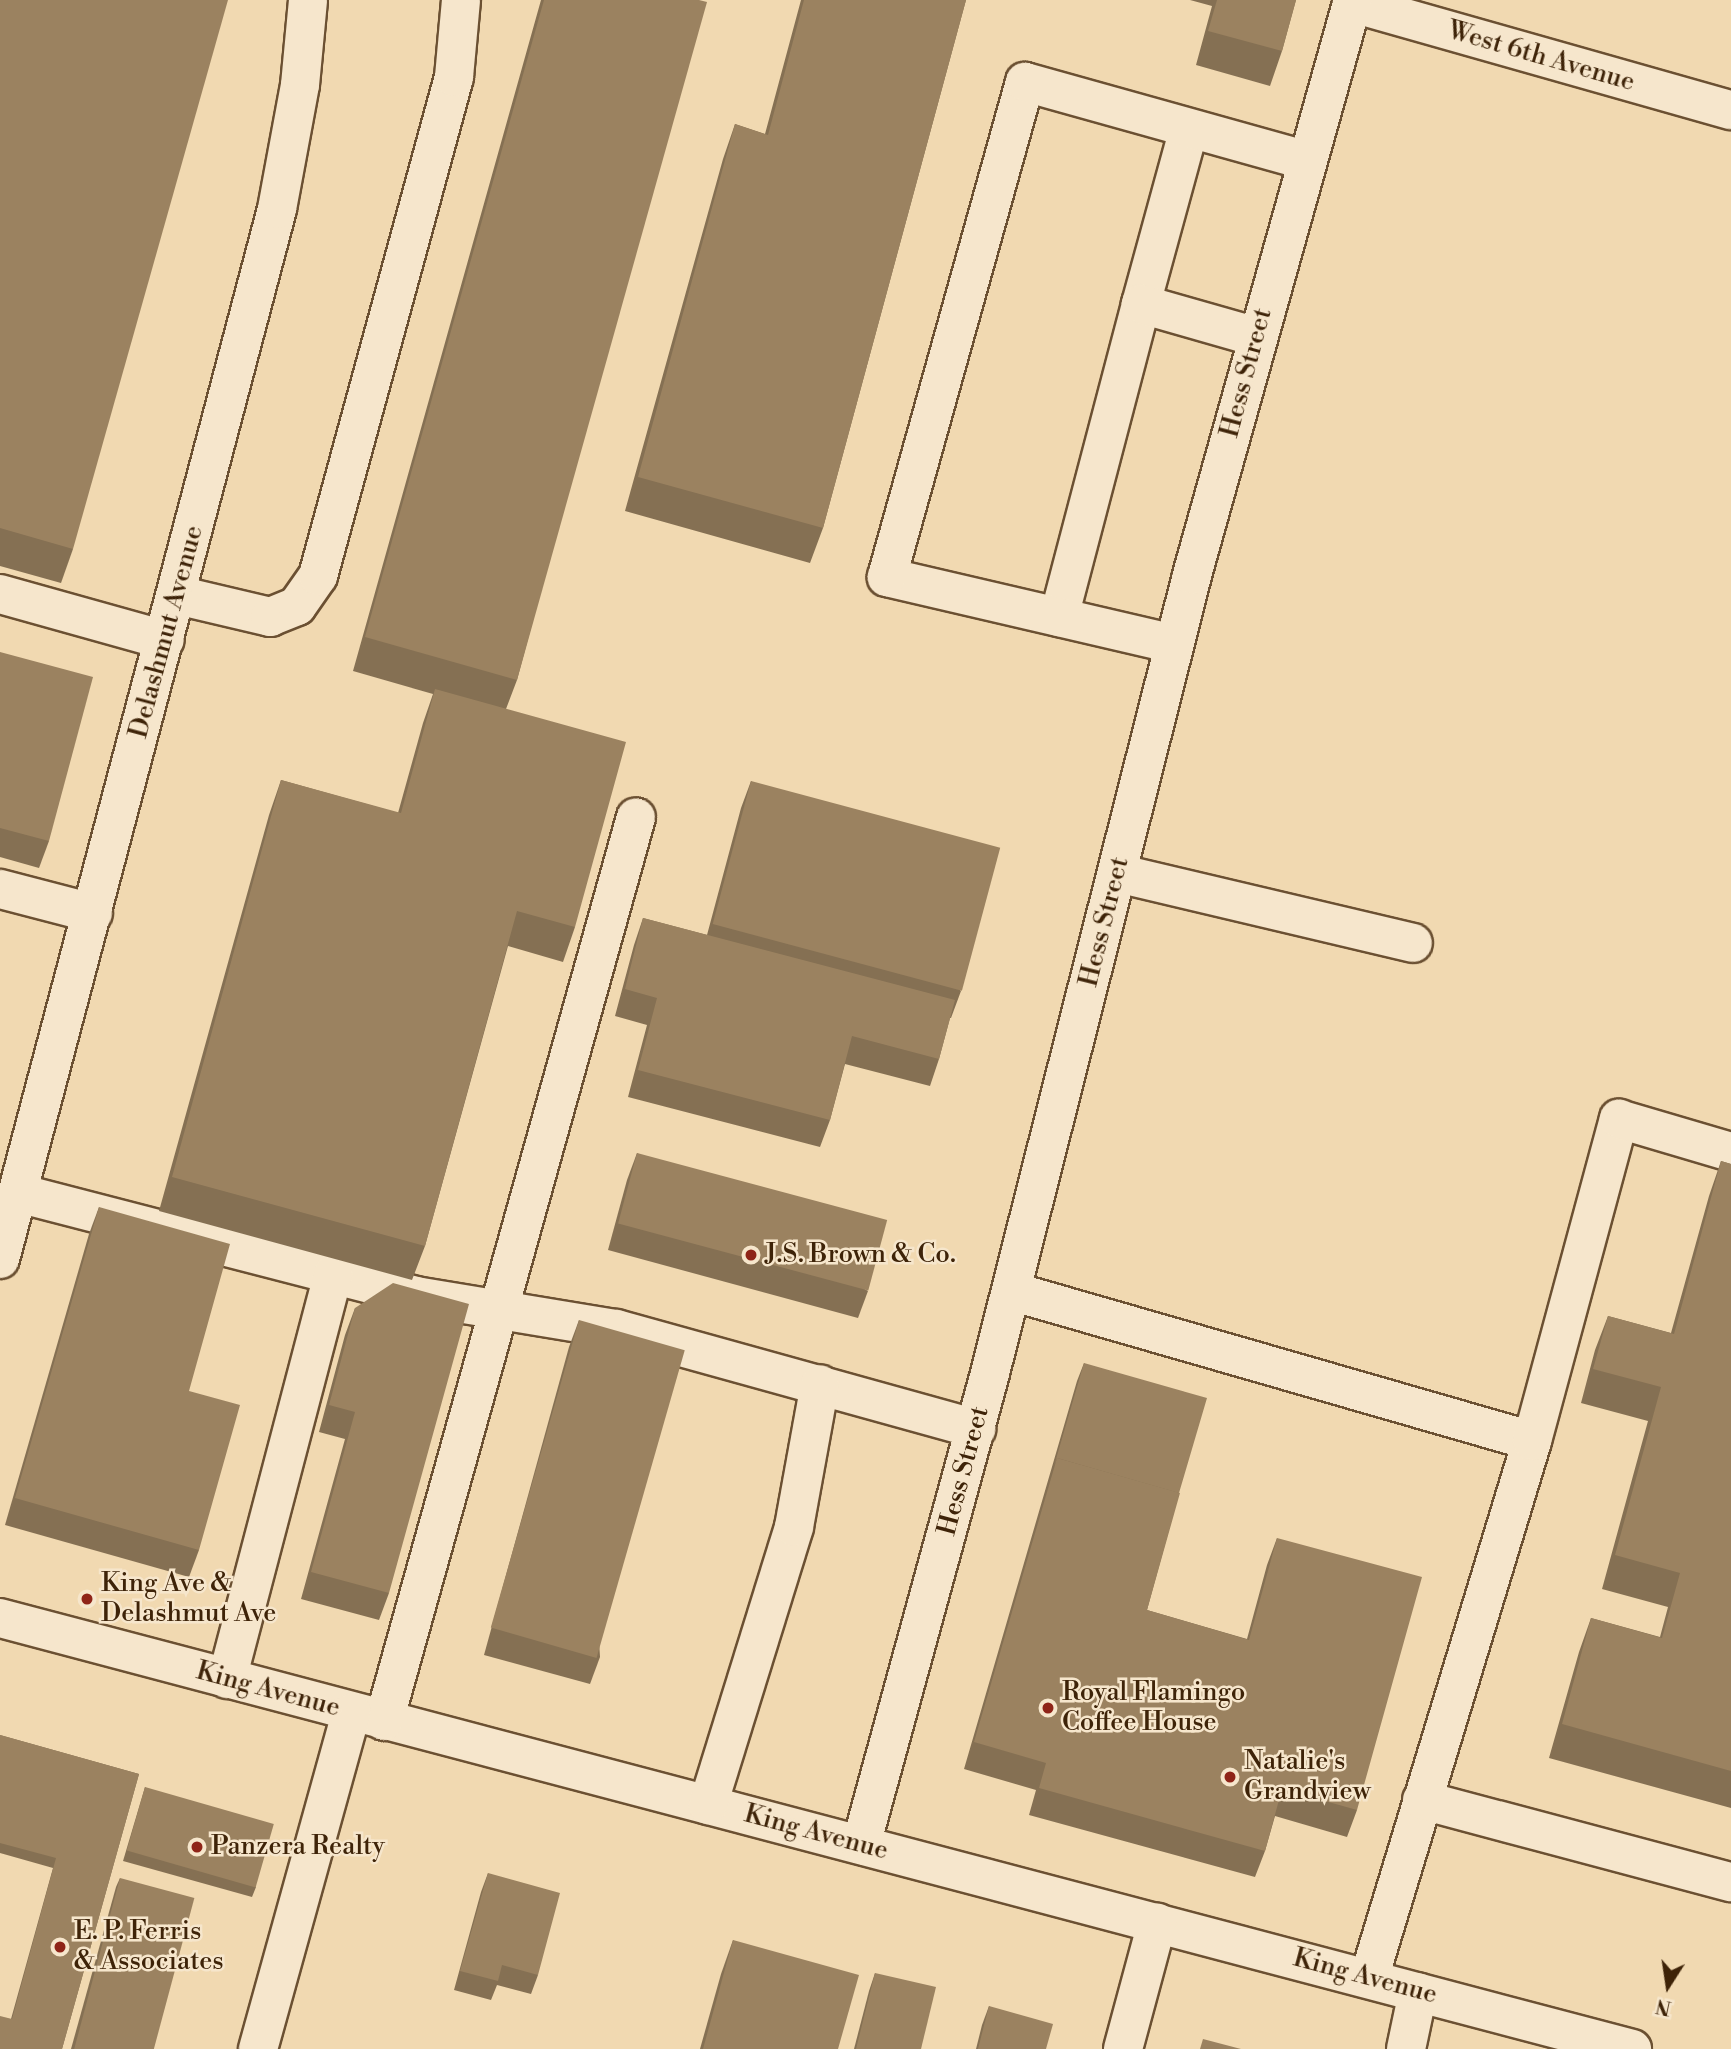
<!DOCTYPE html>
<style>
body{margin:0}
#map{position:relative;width:1731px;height:2049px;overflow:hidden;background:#f1d9b1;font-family:"Libre Bodoni",serif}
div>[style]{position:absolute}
.roads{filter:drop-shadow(2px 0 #6b5032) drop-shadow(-2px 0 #6b5032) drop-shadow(0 2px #6b5032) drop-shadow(0 -2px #6b5032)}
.minor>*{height:38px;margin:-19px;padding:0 19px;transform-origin:19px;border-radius:19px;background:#f6e6cc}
.wall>*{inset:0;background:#857053}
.building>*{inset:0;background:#9b8260;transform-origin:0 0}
.dots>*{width:19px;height:19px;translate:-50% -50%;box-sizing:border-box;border:4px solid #f6e6cc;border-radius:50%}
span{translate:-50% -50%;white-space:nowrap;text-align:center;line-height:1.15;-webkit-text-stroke:5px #f6e6cc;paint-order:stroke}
.street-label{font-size:26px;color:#3e2308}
.poi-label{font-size:26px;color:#3e2308}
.left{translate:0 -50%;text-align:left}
.north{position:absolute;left:1633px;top:1951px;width:70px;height:70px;-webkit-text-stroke:5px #f6e6cc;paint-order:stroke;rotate:192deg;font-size:19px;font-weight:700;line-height:28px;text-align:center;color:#3e2308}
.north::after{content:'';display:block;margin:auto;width:24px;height:32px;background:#3e2308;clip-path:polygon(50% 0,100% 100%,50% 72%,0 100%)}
</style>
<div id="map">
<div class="roads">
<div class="minor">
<i style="left:1352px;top:3px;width:394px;rotate:15.8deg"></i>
<i style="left:1141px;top:304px;width:182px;rotate:-74.7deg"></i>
<i style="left:0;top:594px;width:171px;rotate:15.6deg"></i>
<i style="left:177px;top:595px;width:96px;rotate:13.3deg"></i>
<i style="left:270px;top:617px;width:29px;rotate:-22deg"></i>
<i style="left:297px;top:606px;width:37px;rotate:-55deg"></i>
<i style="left:318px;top:576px;width:517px;rotate:-74.75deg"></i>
<i style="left:454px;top:77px;width:77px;rotate:-84.8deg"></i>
<i style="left:1059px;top:617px;width:324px;rotate:-75.3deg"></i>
<i style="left:1141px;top:304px;width:121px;rotate:15.9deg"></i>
<i style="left:1174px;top:644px;width:295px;rotate:-166.9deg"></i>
<i style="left:887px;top:577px;width:514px;rotate:-74.42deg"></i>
<i style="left:1025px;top:82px;width:293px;rotate:15.6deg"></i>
<i style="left:1117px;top:873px;width:304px;rotate:13.3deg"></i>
<i style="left:0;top:889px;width:96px;rotate:14.5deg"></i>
<i style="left:18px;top:1193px;width:411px;rotate:14.5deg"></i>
<i style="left:416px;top:1296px;width:203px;rotate:9.4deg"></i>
<i style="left:616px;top:1329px;width:374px;rotate:15.5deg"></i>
<i style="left:0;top:1259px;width:1086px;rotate:-75.22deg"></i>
<i style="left:277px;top:209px;width:126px;rotate:-79.5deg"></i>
<i style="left:300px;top:85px;width:85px;rotate:-84.6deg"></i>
<i style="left:1011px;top:1291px;width:542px;rotate:16.06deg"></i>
<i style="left:1532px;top:1441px;width:561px;rotate:106.89deg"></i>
<i style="left:1532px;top:1441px;width:334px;rotate:-74.9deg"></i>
<i style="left:1619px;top:1119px;width:117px;rotate:16.4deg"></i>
<i style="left:0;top:1618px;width:1688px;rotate:14.79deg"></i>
<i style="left:227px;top:1679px;width:419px;rotate:-75.3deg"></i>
<i style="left:384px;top:1721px;width:938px;rotate:-74.42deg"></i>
<i style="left:1422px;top:1800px;width:320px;rotate:14.9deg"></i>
<i style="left:708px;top:1805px;width:291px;rotate:-72.8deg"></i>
<i style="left:794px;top:1527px;width:145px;rotate:-79.7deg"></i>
<i style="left:861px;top:1845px;width:489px;rotate:-74.7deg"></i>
<i style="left:990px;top:1373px;width:823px;rotate:-75.79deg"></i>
<i style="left:1192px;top:575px;width:597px;rotate:-74.36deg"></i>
<i style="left:258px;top:2049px;width:349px;rotate:-74.5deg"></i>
<i style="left:1123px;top:2049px;width:131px;rotate:-74.9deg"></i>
<i style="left:1406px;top:2049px;width:58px;rotate:-78.1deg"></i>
</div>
</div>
<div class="wall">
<i style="clip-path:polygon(0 0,73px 549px,61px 583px,0 566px)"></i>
<i style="clip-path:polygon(541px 0,699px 0,517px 680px,506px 709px,575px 927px,563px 962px,508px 946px,425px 1246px,412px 1280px,159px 1211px,269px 815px,281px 780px,398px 813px,423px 723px,433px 694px,353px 671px)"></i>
<i style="clip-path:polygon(801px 0,966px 0,823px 528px,810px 563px,625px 511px,723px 159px,735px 124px,765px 134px)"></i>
<i style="clip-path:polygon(1190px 0,1296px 0,1282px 51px,1270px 86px,1196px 65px,1212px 6px)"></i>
<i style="clip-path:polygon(0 652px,49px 841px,39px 868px,0 857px)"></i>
<i style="clip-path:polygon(751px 781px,961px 991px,951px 1018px,950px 1018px,939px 1059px,930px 1086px,845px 1064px,830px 1120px,820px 1147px,628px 1097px,647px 1025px,615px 1016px,634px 945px,643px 918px,707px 935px,741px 808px)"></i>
<i style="clip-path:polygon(637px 1153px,868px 1291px,858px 1318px,608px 1250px,627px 1180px)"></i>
<i style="clip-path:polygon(1721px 1161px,1731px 1164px,1731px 1808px,1549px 1758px,1579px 1652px,1591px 1618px,1660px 1637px,1668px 1607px,1602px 1589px,1648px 1421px,1581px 1403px,1595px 1350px,1608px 1316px,1671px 1333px,1709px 1196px)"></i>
<i style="clip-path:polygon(99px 1207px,189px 1391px,199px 1550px,189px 1577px,5px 1525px,89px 1234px)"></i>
<i style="clip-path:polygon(355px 1308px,389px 1593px,379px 1620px,301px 1599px,345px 1439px,319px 1432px,345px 1335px)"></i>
<i style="clip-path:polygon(579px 1320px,600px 1657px,590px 1684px,484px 1655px,569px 1347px)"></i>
<i style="clip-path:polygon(1084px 1363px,1179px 1493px,1147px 1610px,1247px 1639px,1267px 1565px,1277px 1538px,1357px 1810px,1347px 1837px,1275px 1816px,1265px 1851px,1255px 1877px,1029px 1815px,1036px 1790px,964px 1769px,1077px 1381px)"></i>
<i style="clip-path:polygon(0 1735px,139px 1774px,62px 2049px,11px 2019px,53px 1868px,0 1853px)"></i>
<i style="clip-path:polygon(145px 1787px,256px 1887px,252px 1897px,123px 1861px)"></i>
<i style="clip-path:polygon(488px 1873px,538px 1975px,531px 1994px,497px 1985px,491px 2000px,454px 1990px,481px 1892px)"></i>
<i style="clip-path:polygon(120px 1878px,152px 2049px,71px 2049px,116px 1887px)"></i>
<i style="clip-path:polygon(733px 1940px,838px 2049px,700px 2049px,721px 1974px)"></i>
<i style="clip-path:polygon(875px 1973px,921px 2049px,854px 2049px,869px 1991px)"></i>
<i style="clip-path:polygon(989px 2006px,1046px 2049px,976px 2049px,982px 2025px)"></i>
</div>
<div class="building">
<i style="clip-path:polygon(0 0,228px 0,73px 549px,0 528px)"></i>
<i style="clip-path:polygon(544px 0,699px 0,707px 2px,517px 680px,365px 637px)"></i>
<i style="clip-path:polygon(804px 0,966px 0,823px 528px,638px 477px,735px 124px,768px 135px)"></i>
<i style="clip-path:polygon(1217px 0,1296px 0,1282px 51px,1208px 31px)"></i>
<i style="clip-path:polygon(0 652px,93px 677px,49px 841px,0 828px)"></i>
<i style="clip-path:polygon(435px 689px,626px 742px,575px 927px,517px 911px,425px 1246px,172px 1177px,281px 780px,401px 813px)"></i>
<i style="left:751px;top:781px;width:258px;height:148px;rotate:15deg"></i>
<i style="clip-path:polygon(643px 918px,955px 1000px,939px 1059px,852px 1036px,830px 1120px,638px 1070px,657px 998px,625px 989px)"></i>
<i style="left:637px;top:1153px;width:259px;height:73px;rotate:15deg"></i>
<i style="clip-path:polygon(1721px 1161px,1731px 1164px,1731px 1771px,1562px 1724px,1591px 1618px,1662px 1638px,1680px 1573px,1615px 1555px,1661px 1387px,1593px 1369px,1608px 1316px,1674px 1334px)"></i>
<i style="clip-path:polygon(99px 1207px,230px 1244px,189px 1391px,240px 1405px,199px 1550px,15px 1498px)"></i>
<i style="clip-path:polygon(393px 1283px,469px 1304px,389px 1593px,311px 1572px,355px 1412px,329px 1405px,355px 1308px)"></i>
<i style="left:579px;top:1320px;width:110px;height:320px;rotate:16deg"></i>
<i style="clip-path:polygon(1084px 1363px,1207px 1398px,1179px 1493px,1057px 1458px,1054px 1466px)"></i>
<i style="clip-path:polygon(1057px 1458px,1180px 1493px,1147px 1610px,1249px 1640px,1277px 1538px,1422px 1577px,1357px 1810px,1282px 1789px,1265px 1851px,1039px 1788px,1046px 1763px,974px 1742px)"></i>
<i style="clip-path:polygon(0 1735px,139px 1774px,62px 2049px,0 2049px,0 2016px,12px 2019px,56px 1858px,0 1843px)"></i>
<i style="left:145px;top:1787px;width:134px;height:66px;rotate:16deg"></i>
<i style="clip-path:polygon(488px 1873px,560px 1893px,538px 1975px,502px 1965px,498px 1981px,460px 1971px)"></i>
<i style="left:120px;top:1878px;width:77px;height:178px;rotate:15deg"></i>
<i style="clip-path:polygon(733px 1940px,859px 1975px,838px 2049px,703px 2049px)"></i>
<i style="clip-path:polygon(875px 1973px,936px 1987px,921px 2049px,856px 2049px)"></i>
<i style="clip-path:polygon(989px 2006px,1053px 2024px,1046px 2049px,978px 2049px)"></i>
<i style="clip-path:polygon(1203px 2039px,1241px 2049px,1200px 2049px)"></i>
</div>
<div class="dots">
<i style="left:751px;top:1255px;background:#8f2418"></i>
<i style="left:87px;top:1599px;background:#8f2418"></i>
<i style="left:1048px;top:1708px;background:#8f2418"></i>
<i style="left:1230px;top:1777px;background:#8f2418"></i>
<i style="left:197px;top:1847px;background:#8f2418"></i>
<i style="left:60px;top:1947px;background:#8f2418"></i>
</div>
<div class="street-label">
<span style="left:1541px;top:57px;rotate:16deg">West 6th Avenue</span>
<span style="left:1247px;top:373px;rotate:-75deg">Hess Street</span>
<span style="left:167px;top:632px;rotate:-75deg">Delashmut Avenue</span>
<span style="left:1105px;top:922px;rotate:-76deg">Hess Street</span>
<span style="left:964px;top:1471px;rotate:-75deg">Hess Street</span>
<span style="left:268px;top:1690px;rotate:15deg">King Avenue</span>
<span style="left:816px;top:1833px;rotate:15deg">King Avenue</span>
<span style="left:1365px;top:1977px;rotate:15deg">King Avenue</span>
</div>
<div class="poi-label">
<span class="left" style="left:765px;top:1255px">J.S. Brown &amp; Co.</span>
<span class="left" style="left:101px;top:1599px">King Ave &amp;<br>Delashmut Ave</span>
<span class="left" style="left:1062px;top:1708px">Royal Flamingo<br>Coffee House</span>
<span class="left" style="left:1244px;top:1777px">Natalie's<br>Grandview</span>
<span class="left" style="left:211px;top:1847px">Panzera Realty</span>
<span class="left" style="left:74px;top:1947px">E. P. Ferris<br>&amp; Associates</span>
</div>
<div class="north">N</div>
</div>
